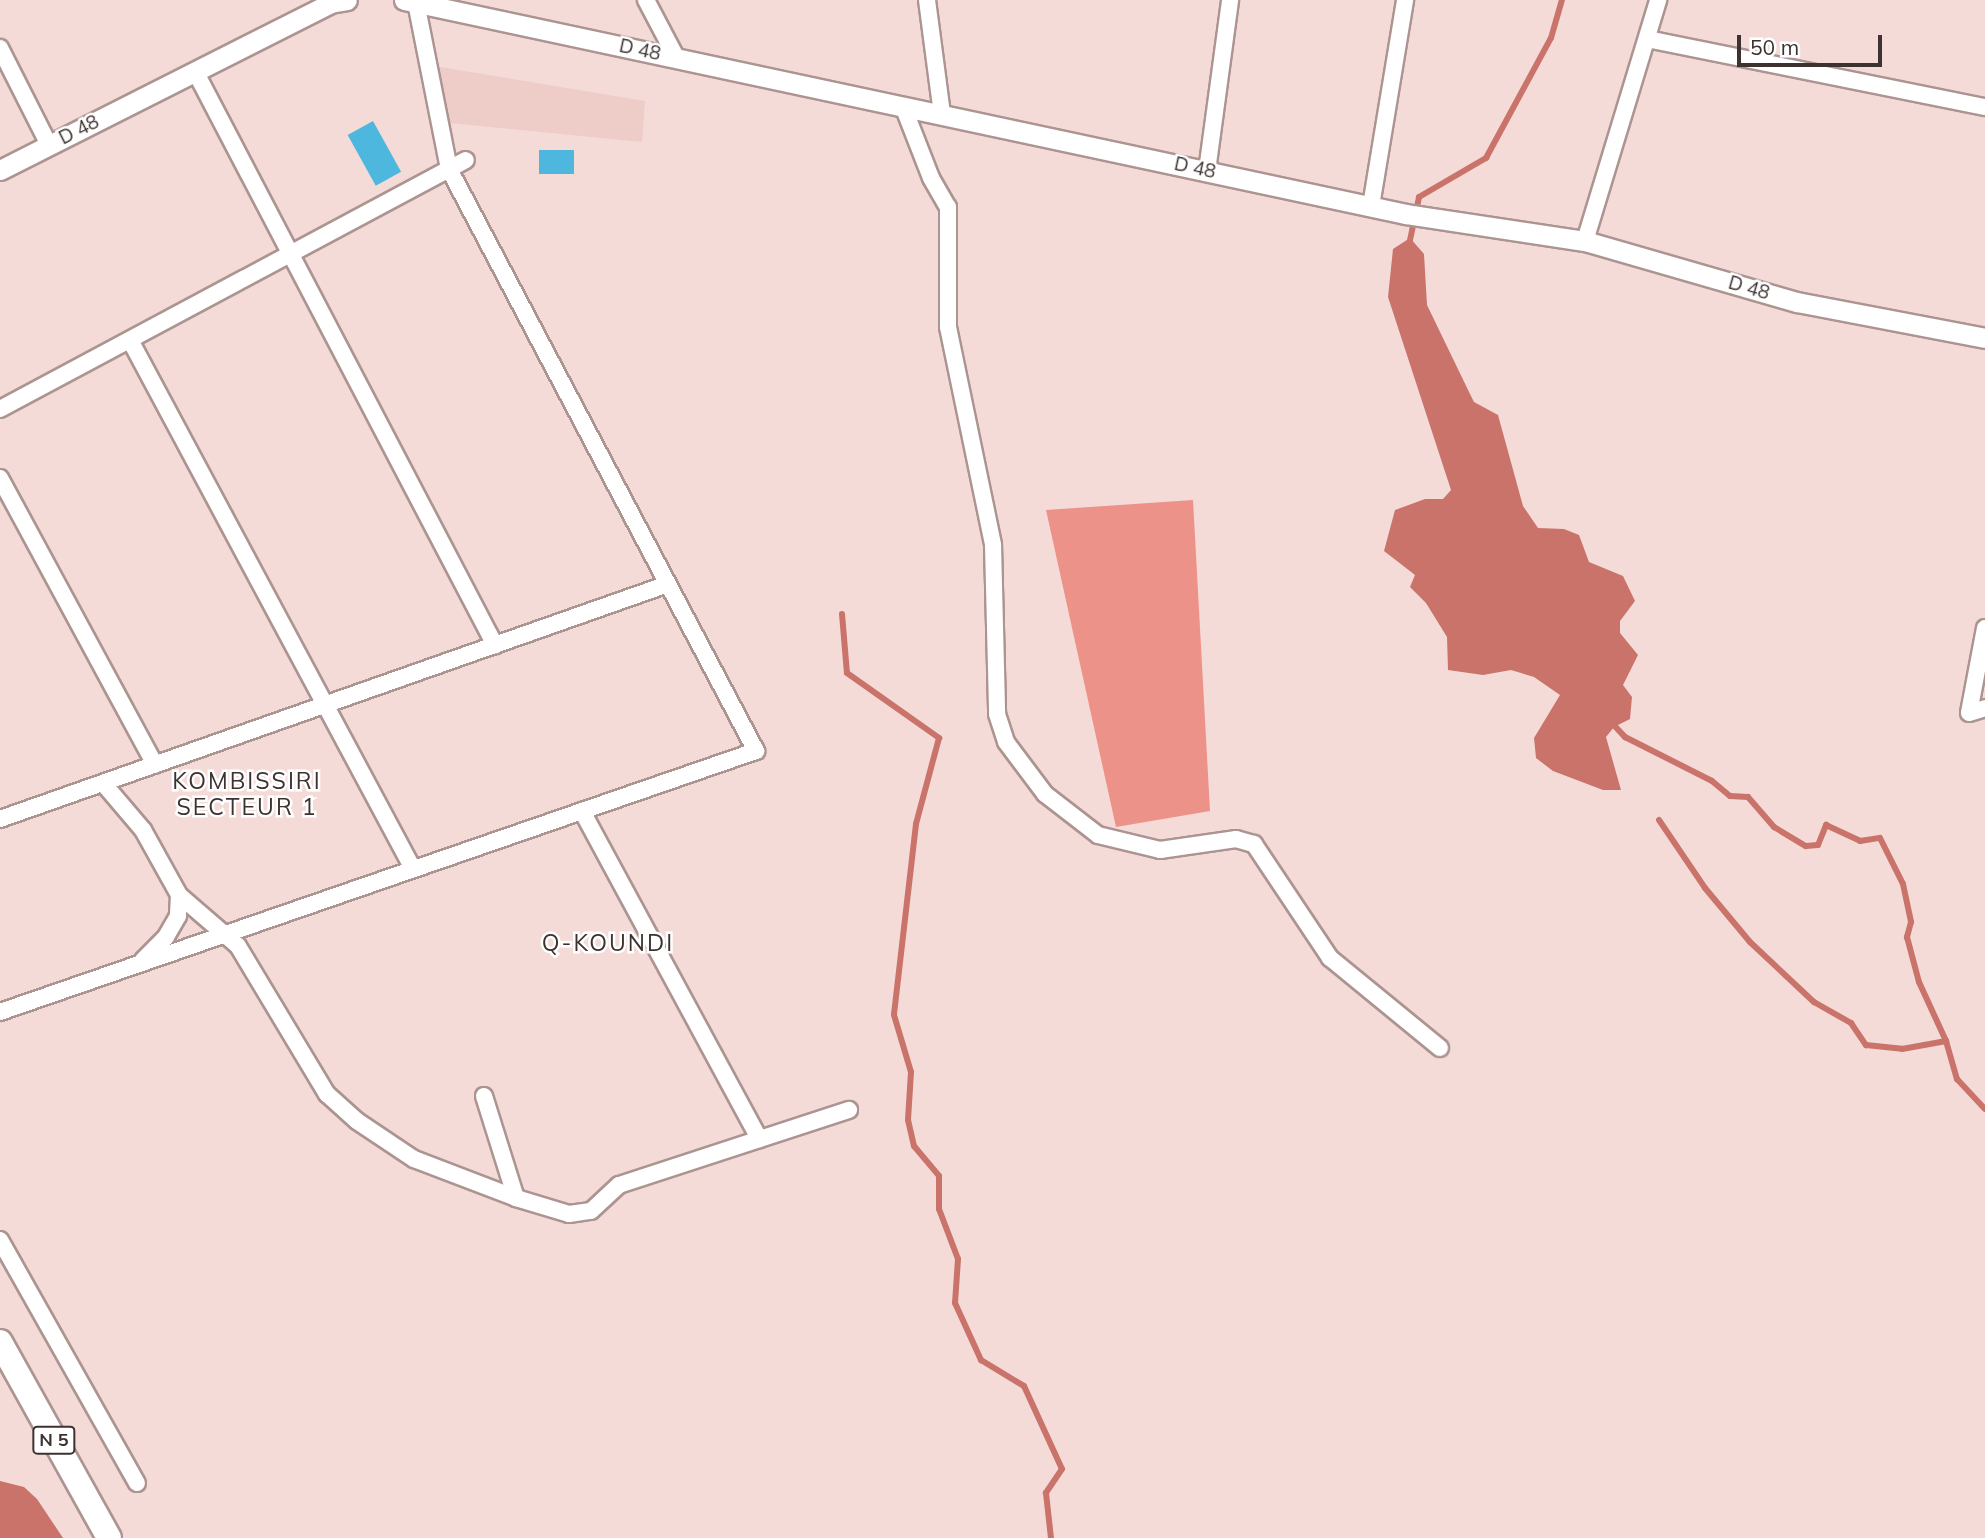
<!DOCTYPE html>
<style>
body{margin:0}
#map{position:relative;width:1985px;height:1538px;overflow:hidden;background:#f5dbd8;font-family:Mulish,sans-serif}
div>[style]{position:absolute}
.built>*{inset:0;background:#eeccc8}
.forest>*{inset:0;background:#ec9289}
.water>*{inset:0;background:#c9736b}
.stream>*{height:6px;margin:-3px;padding:0 3px;transform-origin:3px;border-radius:3px;background:#c9736b}
.building>*{inset:0;background:#4eb7dd;transform-origin:0 0}
.roads{filter:drop-shadow(2px 0 #ac9491) drop-shadow(-2px 0 #ac9491) drop-shadow(0 2px #ac9491) drop-shadow(0 -2px #ac9491)}
.minor>*{height:16px;margin:-8px;padding:0 8px;transform-origin:8px;border-radius:8px;background:#fff}
.tertiary>*{height:19px;margin:-9.5px;padding:0 9.5px;transform-origin:9.5px;border-radius:9.5px;background:#fff}
.trunk>*{height:24px;margin:-12px;padding:0 12px;transform-origin:12px;border-radius:12px;background:#fff}
span{translate:-50% -50%;white-space:nowrap;text-align:center;line-height:1.15;-webkit-text-stroke:5px #fff;paint-order:stroke}
.shield-label span{padding:2px 5px;background:#fff;border:2px solid;border-radius:5px;-webkit-text-stroke-width:0}
.shield-label{font-size:18px;color:#3c3230;font-weight:700}
.street-label{font-size:19px;color:#3c3230}
.quarter-label{font-size:23px;color:#3c3230;letter-spacing:2px}
.scale{position:absolute;left:1737px;top:35px;width:145px;height:32px;box-sizing:border-box;border:4px solid #3c3230;border-top:0;padding-left:9px;font-size:21px;line-height:24px;white-space:nowrap;color:#3c3230;-webkit-text-stroke:5px #fff;paint-order:stroke}
</style>
<div id="map">
<div class="built">
<i style="clip-path:polygon(428px 65px,645px 101px,642px 142px,440px 122px)"></i>
</div>
<div class="forest">
<i style="clip-path:polygon(1193px 500px,1210px 811px,1116px 827px,1046px 510px)"></i>
</div>
<div class="water">
<i style="clip-path:polygon(1410px 238px,1424px 254px,1427px 305px,1470px 394px,1474px 402px,1498px 415px,1523px 506px,1538px 528px,1564px 529px,1579px 535px,1589px 562px,1623px 576px,1635px 601px,1620px 621px,1620px 633px,1638px 655px,1623px 685px,1632px 697px,1630px 719px,1614px 727px,1606px 737px,1621px 790px,1603px 790px,1553px 771px,1536px 758px,1534px 738px,1560px 695px,1534px 677px,1511px 670px,1483px 675px,1448px 670px,1447px 637px,1426px 603px,1410px 587px,1415px 575px,1384px 551px,1395px 510px,1425px 499px,1443px 499px,1451px 490px,1388px 297px,1393px 249px)"></i>
<i style="clip-path:polygon(0 1481px,24px 1487px,37px 1499px,63px 1538px,0 1538px)"></i>
</div>
<div class="stream">
<i style="left:1409px;top:245px;width:49px;rotate:-78.2deg"></i>
<i style="left:1419px;top:197px;width:78px;rotate:-30.2deg"></i>
<i style="left:1486px;top:158px;width:136px;rotate:-61.6deg"></i>
<i style="left:1551px;top:38px;width:40px;rotate:-74deg"></i>
<i style="left:842px;top:614px;width:59px;rotate:85.2deg"></i>
<i style="left:847px;top:673px;width:113px;rotate:35.2deg"></i>
<i style="left:939px;top:738px;width:89px;rotate:105deg"></i>
<i style="left:916px;top:824px;width:192px;rotate:96.6deg"></i>
<i style="left:894px;top:1015px;width:59px;rotate:73.4deg"></i>
<i style="left:911px;top:1072px;width:48px;rotate:93.6deg"></i>
<i style="left:908px;top:1120px;width:27px;rotate:77deg"></i>
<i style="left:914px;top:1146px;width:39px;rotate:50deg"></i>
<i style="left:939px;top:1176px;width:33px;rotate:90deg"></i>
<i style="left:939px;top:1209px;width:53px;rotate:69.2deg"></i>
<i style="left:958px;top:1259px;width:44px;rotate:93.9deg"></i>
<i style="left:955px;top:1303px;width:63px;rotate:65.5deg"></i>
<i style="left:981px;top:1360px;width:50px;rotate:31.2deg"></i>
<i style="left:1024px;top:1386px;width:91px;rotate:65.4deg"></i>
<i style="left:1062px;top:1469px;width:29px;rotate:124deg"></i>
<i style="left:1046px;top:1493px;width:45px;rotate:83.7deg"></i>
<i style="left:1611px;top:722px;width:21px;rotate:47deg"></i>
<i style="left:1625px;top:737px;width:97px;rotate:26.8deg"></i>
<i style="left:1712px;top:781px;width:23px;rotate:40deg"></i>
<i style="left:1730px;top:796px;width:18px;rotate:3deg"></i>
<i style="left:1748px;top:797px;width:40px;rotate:49deg"></i>
<i style="left:1774px;top:827px;width:37px;rotate:31deg"></i>
<i style="left:1806px;top:846px;width:12px;rotate:-5deg"></i>
<i style="left:1818px;top:845px;width:22px;rotate:-68deg"></i>
<i style="left:1826px;top:825px;width:38px;rotate:25deg"></i>
<i style="left:1860px;top:841px;width:20px;rotate:-9deg"></i>
<i style="left:1880px;top:838px;width:51px;rotate:63.4deg"></i>
<i style="left:1903px;top:884px;width:39px;rotate:78deg"></i>
<i style="left:1911px;top:922px;width:16px;rotate:105deg"></i>
<i style="left:1907px;top:937px;width:47px;rotate:75.1deg"></i>
<i style="left:1919px;top:982px;width:65px;rotate:65.4deg"></i>
<i style="left:1946px;top:1041px;width:40px;rotate:74deg"></i>
<i style="left:1957px;top:1079px;width:41px;rotate:47deg"></i>
<i style="left:1659px;top:820px;width:82px;rotate:55.9deg"></i>
<i style="left:1705px;top:888px;width:70px;rotate:50.2deg"></i>
<i style="left:1750px;top:942px;width:88px;rotate:43.2deg"></i>
<i style="left:1814px;top:1002px;width:43px;rotate:29.6deg"></i>
<i style="left:1851px;top:1023px;width:27px;rotate:56deg"></i>
<i style="left:1866px;top:1045px;width:36px;rotate:6deg"></i>
<i style="left:1902px;top:1049px;width:45px;rotate:-10.3deg"></i>
</div>
<div class="building">
<i style="left:373px;top:121px;width:58px;height:29px;rotate:61deg"></i>
<i style="left:539px;top:150px;width:35px;height:24px"></i>
</div>
<div class="roads">
<div class="minor">
<i style="left:646px;top:0;width:64px;rotate:62.2deg"></i>
<i style="left:927px;top:0;width:115px;rotate:82.5deg"></i>
<i style="left:1647px;top:39px;width:345px;rotate:11.4deg"></i>
<i style="left:0;top:48px;width:109px;rotate:63.2deg"></i>
<i style="left:195px;top:71px;width:648px;rotate:62.41deg"></i>
<i style="left:903px;top:106px;width:77px;rotate:68.7deg"></i>
<i style="left:931px;top:178px;width:34px;rotate:60deg"></i>
<i style="left:948px;top:207px;width:120px;rotate:90deg"></i>
<i style="left:948px;top:327px;width:223px;rotate:78.3deg"></i>
<i style="left:993px;top:545px;width:169px;rotate:88.6deg"></i>
<i style="left:997px;top:714px;width:29px;rotate:72deg"></i>
<i style="left:1006px;top:742px;width:65px;rotate:53.1deg"></i>
<i style="left:1045px;top:794px;width:67px;rotate:37.7deg"></i>
<i style="left:1098px;top:835px;width:64px;rotate:13.6deg"></i>
<i style="left:1160px;top:850px;width:77px;rotate:-8.2deg"></i>
<i style="left:1236px;top:839px;width:19px;rotate:16deg"></i>
<i style="left:1254px;top:844px;width:137px;rotate:56.3deg"></i>
<i style="left:1330px;top:958px;width:142px;rotate:39.3deg"></i>
<i style="left:1207px;top:171px;width:173px;rotate:-82.3deg"></i>
<i style="left:1371px;top:206px;width:209px;rotate:-80.6deg"></i>
<i style="left:1585px;top:241px;width:252px;rotate:-73.1deg"></i>
<i style="left:130px;top:340px;width:600px;rotate:61.85deg"></i>
<i style="left:0;top:409px;width:528px;rotate:-28.12deg"></i>
<i style="left:0;top:478px;width:326px;rotate:61.6deg"></i>
<i style="left:1985px;top:628px;width:86px;rotate:100.7deg"></i>
<i style="left:1969px;top:713px;width:17px;rotate:-17deg"></i>
<i style="left:103px;top:783px;width:62px;rotate:49.6deg"></i>
<i style="left:143px;top:830px;width:74px;rotate:61deg"></i>
<i style="left:179px;top:895px;width:21px;rotate:93deg"></i>
<i style="left:178px;top:916px;width:24px;rotate:120deg"></i>
<i style="left:166px;top:937px;width:33px;rotate:135deg"></i>
<i style="left:582px;top:811px;width:373px;rotate:61.6deg"></i>
<i style="left:0;top:819px;width:708px;rotate:-19.38deg"></i>
<i style="left:179px;top:895px;width:78px;rotate:40.8deg"></i>
<i style="left:238px;top:946px;width:173px;rotate:59deg"></i>
<i style="left:327px;top:1094px;width:40px;rotate:42deg"></i>
<i style="left:357px;top:1121px;width:69px;rotate:33.7deg"></i>
<i style="left:414px;top:1159px;width:109px;rotate:20.9deg"></i>
<i style="left:516px;top:1198px;width:55px;rotate:16.8deg"></i>
<i style="left:569px;top:1214px;width:22px;rotate:-8deg"></i>
<i style="left:591px;top:1211px;width:38px;rotate:-43deg"></i>
<i style="left:619px;top:1185px;width:242px;rotate:-18.1deg"></i>
<i style="left:0;top:1012px;width:800px;rotate:-19.05deg"></i>
<i style="left:756px;top:751px;width:658px;rotate:-117.81deg"></i>
<i style="left:449px;top:169px;width:170px;rotate:-101.2deg"></i>
<i style="left:484px;top:1096px;width:107px;rotate:72.6deg"></i>
<i style="left:0;top:1240px;width:279px;rotate:60.6deg"></i>
</div>
<div class="tertiary">
<i style="left:404px;top:0;width:1025px;rotate:12.06deg"></i>
<i style="left:1406px;top:214px;width:181px;rotate:8.6deg"></i>
<i style="left:1585px;top:241px;width:221px;rotate:16.1deg"></i>
<i style="left:1797px;top:302px;width:191px;rotate:10.8deg"></i>
<i style="left:0;top:170px;width:370px;rotate:-26.8deg"></i>
<i style="left:330px;top:3px;width:17px;rotate:-10deg"></i>
</div>
<div class="trunk">
<i style="left:0;top:1342px;width:224px;rotate:60.9deg"></i>
</div>
</div>
<div class="shield-label">
<span style="left:54px;top:1440px">N 5</span>
</div>
<div class="street-label">
<span style="left:640px;top:50px;rotate:12deg">D 48</span>
<span style="left:79px;top:130px;rotate:-27deg">D 48</span>
<span style="left:1195px;top:168px;rotate:12deg">D 48</span>
<span style="left:1749px;top:288px;rotate:16deg">D 48</span>
</div>
<div class="quarter-label">
<span style="left:247px;top:794px">KOMBISSIRI<br>SECTEUR 1</span>
<span style="left:608px;top:943px">Q-KOUNDI</span>
</div>
<div class="scale">50 m</div>
</div>
